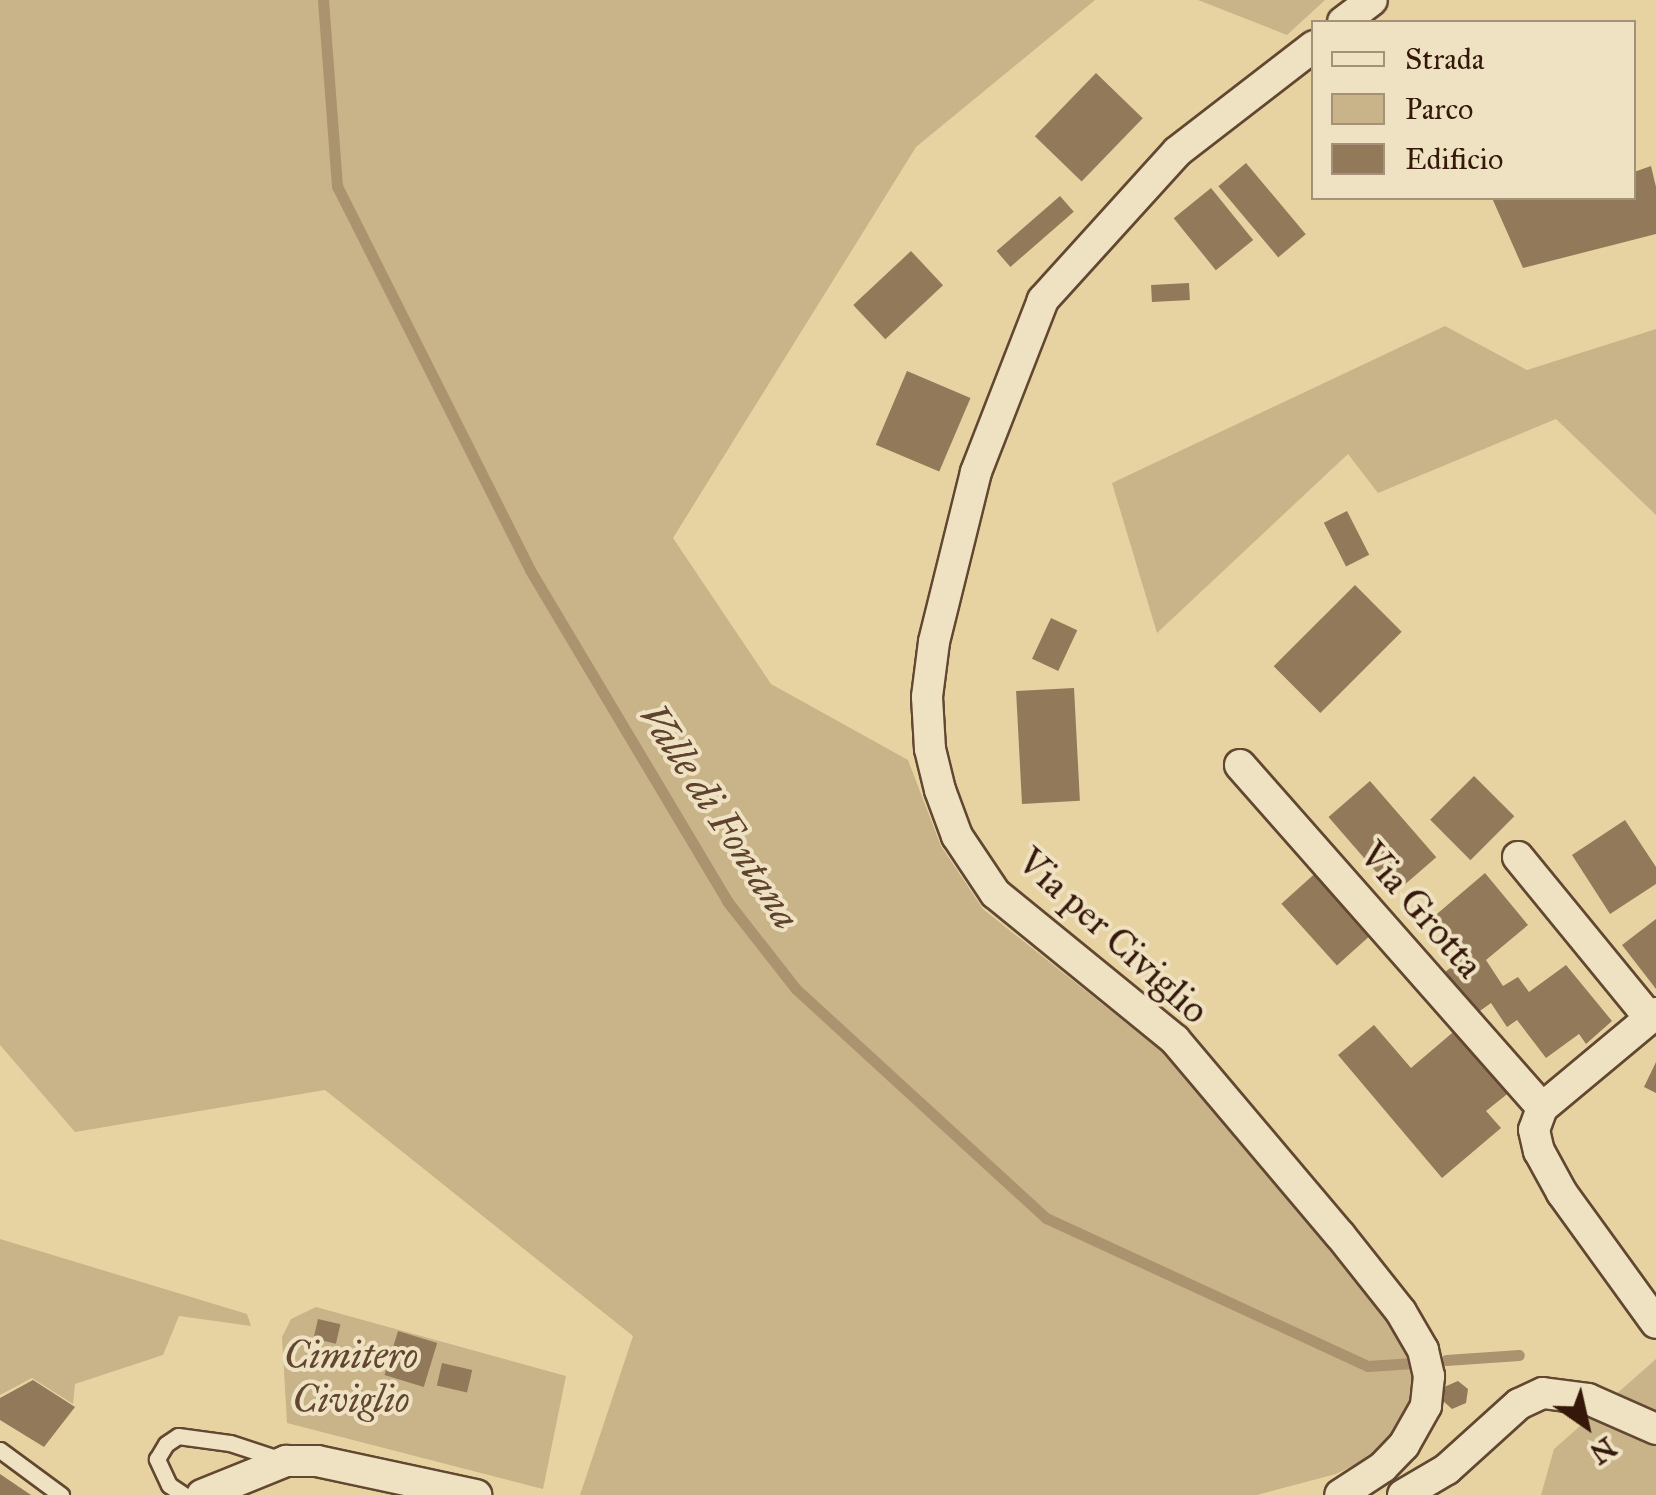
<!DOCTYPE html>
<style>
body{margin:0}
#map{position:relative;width:1656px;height:1495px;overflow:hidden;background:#e7d3a2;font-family:"IM FELL Great Primer",serif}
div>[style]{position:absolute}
.green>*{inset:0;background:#c9b388}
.stream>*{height:11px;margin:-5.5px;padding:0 5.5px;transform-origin:5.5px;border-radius:5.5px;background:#ab936f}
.building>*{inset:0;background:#92795a;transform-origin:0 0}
.roads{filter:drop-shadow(2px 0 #624731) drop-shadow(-2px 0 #624731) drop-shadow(0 2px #624731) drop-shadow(0 -2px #624731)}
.service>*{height:15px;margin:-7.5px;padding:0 7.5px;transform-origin:7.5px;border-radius:7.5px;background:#efe2c3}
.minor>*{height:30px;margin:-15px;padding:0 15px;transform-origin:15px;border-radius:15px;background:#efe2c3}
span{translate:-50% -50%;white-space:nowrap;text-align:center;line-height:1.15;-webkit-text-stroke:8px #efe2c3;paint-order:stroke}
.street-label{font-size:38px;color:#36180b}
.park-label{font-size:38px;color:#624630;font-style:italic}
.water-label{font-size:40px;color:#5f432e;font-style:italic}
.legend{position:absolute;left:1311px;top:20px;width:325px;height:180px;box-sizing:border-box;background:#efe2c3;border:2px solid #a59179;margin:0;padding:12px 18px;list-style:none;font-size:30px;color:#36180b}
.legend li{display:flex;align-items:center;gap:20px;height:50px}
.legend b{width:50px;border:2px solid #a59179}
.north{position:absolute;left:1536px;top:1375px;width:100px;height:100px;-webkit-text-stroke:8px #efe2c3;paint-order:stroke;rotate:146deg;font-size:28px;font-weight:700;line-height:40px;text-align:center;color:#36180b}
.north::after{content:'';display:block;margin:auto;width:35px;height:45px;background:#36180b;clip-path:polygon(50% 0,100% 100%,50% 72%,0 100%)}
</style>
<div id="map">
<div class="green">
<i style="clip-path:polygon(0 0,1095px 0,916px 147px,673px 538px,771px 684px,908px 760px,941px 846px,983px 909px,1165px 1054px,1392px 1320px,1410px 1351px,1414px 1397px,1389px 1439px,1366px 1459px,1336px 1474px,1257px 1495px,580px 1495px,633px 1336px,325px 1090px,75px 1132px,0 1045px)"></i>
<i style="clip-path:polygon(1198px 0,1325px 0,1287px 35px)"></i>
<i style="clip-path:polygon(1445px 326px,1527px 370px,1656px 329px,1656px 515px,1556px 419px,1378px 493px,1348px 454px,1157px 633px,1112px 483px)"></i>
<i style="clip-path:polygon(0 1239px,247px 1314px,251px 1326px,179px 1316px,163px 1355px,75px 1384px,73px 1404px,32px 1378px,0 1395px)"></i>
<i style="clip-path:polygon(316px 1307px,566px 1376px,543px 1489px,287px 1423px,282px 1337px,291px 1319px)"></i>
<i style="clip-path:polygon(1656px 1359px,1656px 1495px,1541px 1495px,1554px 1449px)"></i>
</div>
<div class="stream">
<i style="left:323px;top:0;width:187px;rotate:85.7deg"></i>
<i style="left:337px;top:186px;width:430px;rotate:63.3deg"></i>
<i style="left:530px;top:570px;width:385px;rotate:59.2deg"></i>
<i style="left:727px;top:901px;width:112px;rotate:51.9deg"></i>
<i style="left:796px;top:989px;width:339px;rotate:42.5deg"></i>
<i style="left:1046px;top:1218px;width:354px;rotate:24.7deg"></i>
<i style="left:1368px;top:1366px;width:45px;rotate:-3.8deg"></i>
<i style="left:1446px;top:1360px;width:73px;rotate:-3.9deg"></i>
</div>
<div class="building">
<i style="left:1096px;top:73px;width:65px;height:88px;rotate:44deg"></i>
<i style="left:1246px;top:163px;width:93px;height:36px;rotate:50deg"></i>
<i style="clip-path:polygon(1651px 166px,1656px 187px,1656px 234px,1523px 268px,1492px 198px,1634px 198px,1634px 172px)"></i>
<i style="left:1211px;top:188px;width:67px;height:48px;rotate:51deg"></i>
<i style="left:1060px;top:196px;width:21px;height:84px;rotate:49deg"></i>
<i style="left:911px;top:251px;width:47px;height:79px;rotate:47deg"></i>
<i style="left:1189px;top:283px;width:17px;height:38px;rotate:87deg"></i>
<i style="left:907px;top:371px;width:69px;height:80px;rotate:23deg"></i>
<i style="left:1347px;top:511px;width:49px;height:26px;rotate:63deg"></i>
<i style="left:1355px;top:585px;width:66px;height:115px;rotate:45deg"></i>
<i style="left:1051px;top:618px;width:29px;height:45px;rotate:25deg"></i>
<i style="left:1074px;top:688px;width:113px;height:58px;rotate:87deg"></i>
<i style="left:1474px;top:776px;width:57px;height:62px;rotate:45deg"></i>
<i style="left:1370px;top:781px;width:101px;height:55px;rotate:49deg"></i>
<i style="clip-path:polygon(1625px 820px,1656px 867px,1656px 884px,1610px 914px,1572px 855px)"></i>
<i style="left:1320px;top:869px;width:83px;height:52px;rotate:48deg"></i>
<i style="clip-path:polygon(1485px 873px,1528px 925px,1486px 960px,1503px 986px,1518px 977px,1529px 992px,1566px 965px,1612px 1021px,1586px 1044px,1579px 1034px,1546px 1058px,1517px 1020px,1507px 1027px,1491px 1003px,1477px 1013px,1444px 973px,1464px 957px,1431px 919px)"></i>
<i style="clip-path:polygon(1656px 919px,1656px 989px,1622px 945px)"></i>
<i style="clip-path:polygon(1374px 1025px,1411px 1068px,1458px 1028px,1511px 1091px,1486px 1111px,1501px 1128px,1442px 1178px,1338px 1055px)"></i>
<i style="clip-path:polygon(1656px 1062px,1656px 1093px,1644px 1087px)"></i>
<i style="left:318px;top:1319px;width:23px;height:20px;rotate:13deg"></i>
<i style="left:398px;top:1331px;width:41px;height:46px;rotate:17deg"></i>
<i style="left:442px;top:1363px;width:31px;height:23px;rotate:13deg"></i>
<i style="clip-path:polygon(33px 1380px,75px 1407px,44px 1447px,0 1420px,0 1398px)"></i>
<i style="clip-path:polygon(1458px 1381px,1468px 1389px,1466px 1403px,1452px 1409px,1442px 1400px,1444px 1387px)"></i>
<i style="clip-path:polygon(0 1474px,31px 1495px,0 1495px)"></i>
</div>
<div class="roads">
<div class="service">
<i style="left:0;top:1450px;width:76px;rotate:36.4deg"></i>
<i style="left:184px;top:1495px;width:18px;rotate:-146deg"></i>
<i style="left:169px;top:1485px;width:29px;rotate:-115deg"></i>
<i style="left:157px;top:1459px;width:17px;rotate:-59deg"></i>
<i style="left:166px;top:1444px;width:14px;rotate:-34deg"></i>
<i style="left:178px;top:1436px;width:52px;rotate:7.7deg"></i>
<i style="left:230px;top:1443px;width:55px;rotate:18.1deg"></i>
</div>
<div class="minor">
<i style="left:1343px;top:22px;width:36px;rotate:-37deg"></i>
<i style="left:1314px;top:46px;width:173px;rotate:142.3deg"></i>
<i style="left:1177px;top:152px;width:200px;rotate:132.2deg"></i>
<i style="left:1043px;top:300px;width:185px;rotate:111.3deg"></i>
<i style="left:976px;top:472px;width:175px;rotate:103.9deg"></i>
<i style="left:934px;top:642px;width:55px;rotate:97.3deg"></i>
<i style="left:927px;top:697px;width:52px;rotate:86.7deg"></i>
<i style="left:930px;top:749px;width:42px;rotate:76.3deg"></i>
<i style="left:940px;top:790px;width:49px;rotate:69.7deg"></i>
<i style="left:957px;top:836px;width:69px;rotate:56.3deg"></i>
<i style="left:995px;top:893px;width:232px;rotate:39.2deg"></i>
<i style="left:1175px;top:1040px;width:255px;rotate:49.8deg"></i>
<i style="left:1340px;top:1235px;width:98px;rotate:51.6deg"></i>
<i style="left:1401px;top:1312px;width:44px;rotate:59.9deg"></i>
<i style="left:1423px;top:1350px;width:27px;rotate:77deg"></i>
<i style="left:1429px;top:1376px;width:30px;rotate:96deg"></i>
<i style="left:1426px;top:1406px;width:45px;rotate:119.4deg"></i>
<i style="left:1404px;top:1445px;width:30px;rotate:134deg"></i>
<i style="left:1383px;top:1467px;width:51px;rotate:146.9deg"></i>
<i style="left:1240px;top:765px;width:457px;rotate:48.6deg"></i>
<i style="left:1518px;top:857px;width:208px;rotate:50.7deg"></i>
<i style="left:1656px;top:1013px;width:148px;rotate:140.2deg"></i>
<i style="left:1542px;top:1108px;width:23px;rotate:110deg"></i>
<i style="left:1534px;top:1130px;width:22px;rotate:77deg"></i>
<i style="left:1539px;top:1151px;width:48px;rotate:61.3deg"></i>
<i style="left:1562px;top:1193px;width:160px;rotate:54.1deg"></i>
<i style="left:202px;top:1495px;width:91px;rotate:-22deg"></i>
<i style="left:286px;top:1461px;width:31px"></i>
<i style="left:317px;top:1461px;width:163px;rotate:12.1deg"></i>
<i style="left:1403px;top:1495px;width:51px;rotate:-30.6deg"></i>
<i style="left:1447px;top:1469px;width:97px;rotate:-42.1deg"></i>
<i style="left:1519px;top:1404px;width:26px;rotate:-25deg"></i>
<i style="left:1543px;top:1393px;width:45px;rotate:7.6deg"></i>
<i style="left:1588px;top:1399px;width:74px;rotate:23.8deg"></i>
</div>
</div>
<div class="street-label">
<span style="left:1421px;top:910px;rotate:49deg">Via Grotta</span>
<span style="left:1113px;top:936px;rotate:42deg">Via per Civiglio</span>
</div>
<div class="park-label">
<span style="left:351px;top:1378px">Cimitero<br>Civiglio</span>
</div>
<div class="water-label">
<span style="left:720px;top:816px;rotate:57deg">Valle di Fontana</span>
</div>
<ul class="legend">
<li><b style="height:12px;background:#efe2c3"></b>Strada</li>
<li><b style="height:28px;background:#c9b388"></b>Parco</li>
<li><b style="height:28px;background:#92795a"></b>Edificio</li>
</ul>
<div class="north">N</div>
</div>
